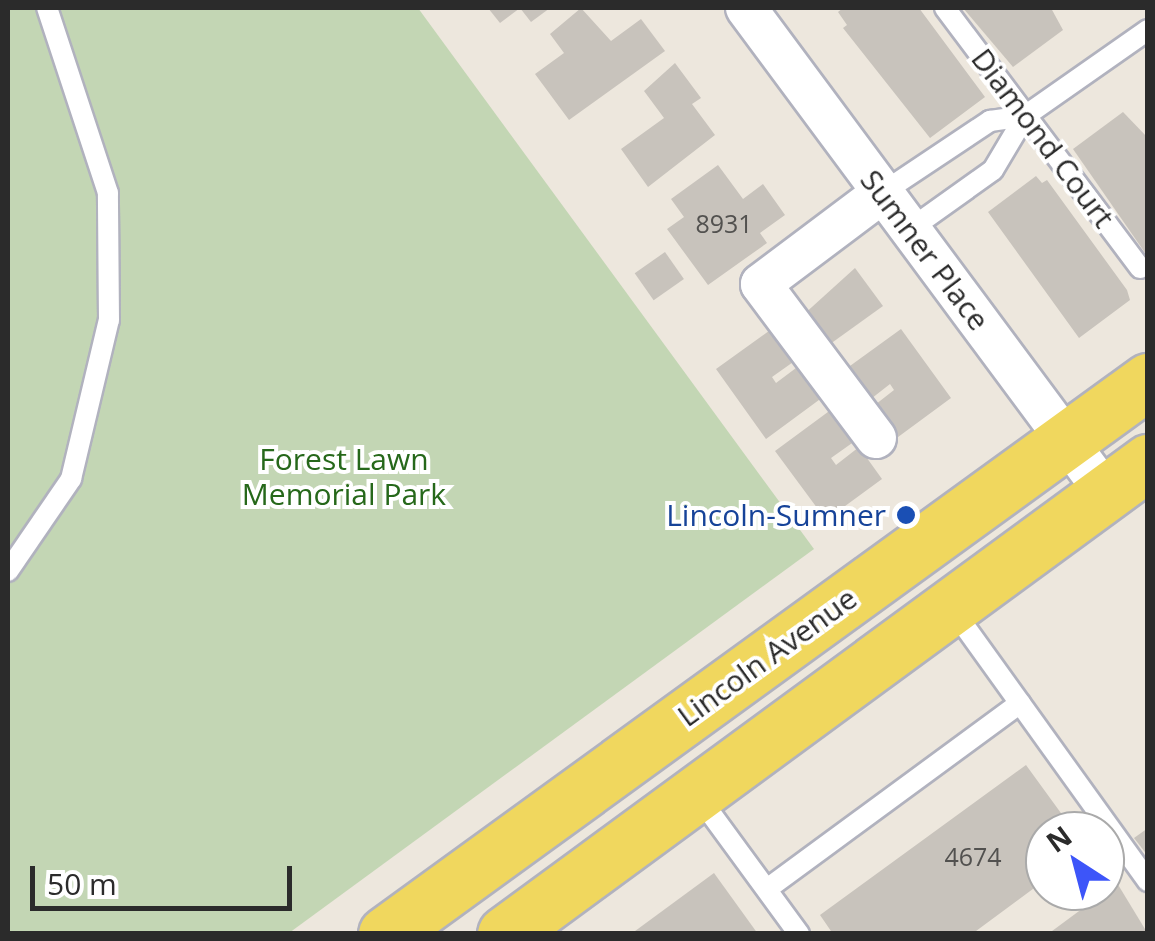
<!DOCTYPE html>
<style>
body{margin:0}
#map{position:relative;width:1155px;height:941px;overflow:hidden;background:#ede7dd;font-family:"Open Sans",sans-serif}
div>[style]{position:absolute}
.cemetery>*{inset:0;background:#c3d6b4}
.building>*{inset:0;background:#c8c3bc;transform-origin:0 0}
.roads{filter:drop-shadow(2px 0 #b1b2be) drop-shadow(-2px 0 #b1b2be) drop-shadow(0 2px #b1b2be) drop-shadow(0 -2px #b1b2be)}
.lane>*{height:20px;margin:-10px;padding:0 10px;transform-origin:10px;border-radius:10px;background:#fff}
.street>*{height:40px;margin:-20px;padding:0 20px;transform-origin:20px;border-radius:20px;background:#fff}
.primary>*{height:55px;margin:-27.5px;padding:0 27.5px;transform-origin:27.5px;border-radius:27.5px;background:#f0d75e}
.dots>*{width:28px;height:28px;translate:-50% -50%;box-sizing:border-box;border:5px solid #fff;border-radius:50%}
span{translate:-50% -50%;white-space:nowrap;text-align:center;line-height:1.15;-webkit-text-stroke:8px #fff;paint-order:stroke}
.number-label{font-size:25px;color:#52514f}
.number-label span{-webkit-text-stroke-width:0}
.street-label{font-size:30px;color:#2b2b2b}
.park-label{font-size:30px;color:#26681a}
.transit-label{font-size:30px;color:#164399}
.right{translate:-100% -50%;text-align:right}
.frame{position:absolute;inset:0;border:10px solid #2b2b2b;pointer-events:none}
.north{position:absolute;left:1025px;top:811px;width:100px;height:100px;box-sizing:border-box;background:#fff;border:2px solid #aaa;border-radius:50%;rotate:324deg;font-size:28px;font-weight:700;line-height:40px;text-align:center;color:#2b2b2b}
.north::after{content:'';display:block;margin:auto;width:35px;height:45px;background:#3d55f9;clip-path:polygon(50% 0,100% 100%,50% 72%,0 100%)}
.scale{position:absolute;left:30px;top:866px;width:262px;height:45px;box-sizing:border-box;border:5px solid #2b2b2b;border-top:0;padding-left:12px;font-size:30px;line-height:35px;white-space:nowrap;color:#2b2b2b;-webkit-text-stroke:8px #fff;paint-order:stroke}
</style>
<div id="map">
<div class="cemetery">
<i style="clip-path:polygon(8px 8px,418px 8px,814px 549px,289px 933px,8px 933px)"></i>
</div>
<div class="building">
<i style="clip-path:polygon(488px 8px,520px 8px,500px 23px)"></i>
<i style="clip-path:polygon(520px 8px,550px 8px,531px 22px)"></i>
<i style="clip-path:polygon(581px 8px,611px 41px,641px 19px,665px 51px,569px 120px,535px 74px,564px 53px,550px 34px)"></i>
<i style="clip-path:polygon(843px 8px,919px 8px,985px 97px,930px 138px,843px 28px,847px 25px,838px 12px)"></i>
<i style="clip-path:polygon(963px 8px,1051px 8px,1063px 30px,1013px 67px)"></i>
<i style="clip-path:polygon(675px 63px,701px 98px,692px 104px,715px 135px,648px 187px,621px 149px,664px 118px,644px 91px)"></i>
<i style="clip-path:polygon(1123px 112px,1148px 138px,1148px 257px,1073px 149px)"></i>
<i style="clip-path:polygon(718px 165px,743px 199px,763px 184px,785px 215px,760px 233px,767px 243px,708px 285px,667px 229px,684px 217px,671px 199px)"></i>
<i style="clip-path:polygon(1036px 176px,1042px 183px,1047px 180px,1127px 290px,1130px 300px,1079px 338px,988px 212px)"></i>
<i style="left:665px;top:252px;width:33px;height:37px;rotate:55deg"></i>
<i style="clip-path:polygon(855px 268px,883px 306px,826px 347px,802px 316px)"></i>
<i style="clip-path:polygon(773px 328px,796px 360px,772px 377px,776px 383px,800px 365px,823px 397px,766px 439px,716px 369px)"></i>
<i style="clip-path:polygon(901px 329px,951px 398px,894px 440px,871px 408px,894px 390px,890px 384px,867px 402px,843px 371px)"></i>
<i style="clip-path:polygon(832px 409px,855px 441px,831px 458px,836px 465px,859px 447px,882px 479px,826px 520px,775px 451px)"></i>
<i style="clip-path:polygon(1026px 765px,1074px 831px,1045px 831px,1045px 880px,972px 934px,833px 934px,820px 915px)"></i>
<i style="clip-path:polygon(1148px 828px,1148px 856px,1134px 838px)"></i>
<i style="clip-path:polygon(714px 873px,758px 934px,631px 934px)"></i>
<i style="clip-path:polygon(1117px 883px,1148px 934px,1048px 934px)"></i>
</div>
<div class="roads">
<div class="lane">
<i style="left:945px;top:8px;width:325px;rotate:53.1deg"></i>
<i style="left:882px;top:193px;width:130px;rotate:-33.7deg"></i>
<i style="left:990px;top:121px;width:35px;rotate:-8deg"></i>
<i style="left:909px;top:230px;width:103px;rotate:-35.5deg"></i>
<i style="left:993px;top:170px;width:63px;rotate:-59.3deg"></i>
<i style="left:1025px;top:116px;width:150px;rotate:-35deg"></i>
<i style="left:8px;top:571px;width:112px;rotate:-55.6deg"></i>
<i style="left:71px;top:479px;width:163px;rotate:-76.6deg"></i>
<i style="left:109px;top:320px;width:127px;rotate:-90.5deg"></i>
<i style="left:108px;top:193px;width:195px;rotate:-108.2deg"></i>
<i style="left:953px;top:610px;width:334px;rotate:54.3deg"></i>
<i style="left:698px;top:796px;width:171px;rotate:53.8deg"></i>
<i style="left:767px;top:889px;width:314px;rotate:-36.3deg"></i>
</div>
<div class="street">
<i style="left:746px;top:8px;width:603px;rotate:53.43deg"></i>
<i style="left:876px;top:438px;width:192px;rotate:-126.8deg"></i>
<i style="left:761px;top:284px;width:151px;rotate:-36.9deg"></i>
</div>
<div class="primary">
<i style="left:386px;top:934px;width:942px;rotate:-35.97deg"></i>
<i style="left:505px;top:934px;width:798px;rotate:-36.28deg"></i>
</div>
</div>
<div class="dots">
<i style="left:906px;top:515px;background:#1a4fb4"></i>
</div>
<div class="number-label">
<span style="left:724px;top:223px">8931</span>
<span style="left:973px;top:856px">4674</span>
</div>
<div class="street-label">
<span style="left:1043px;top:138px;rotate:53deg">Diamond Court</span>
<span style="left:925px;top:250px;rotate:53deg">Sumner Place</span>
<span style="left:767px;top:657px;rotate:-36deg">Lincoln Avenue</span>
</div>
<div class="park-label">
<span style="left:344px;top:476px">Forest Lawn<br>Memorial Park</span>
</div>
<div class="transit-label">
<span class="right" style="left:886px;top:515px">Lincoln-Sumner</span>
</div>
<div class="frame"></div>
<div class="north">N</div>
<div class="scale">50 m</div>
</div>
